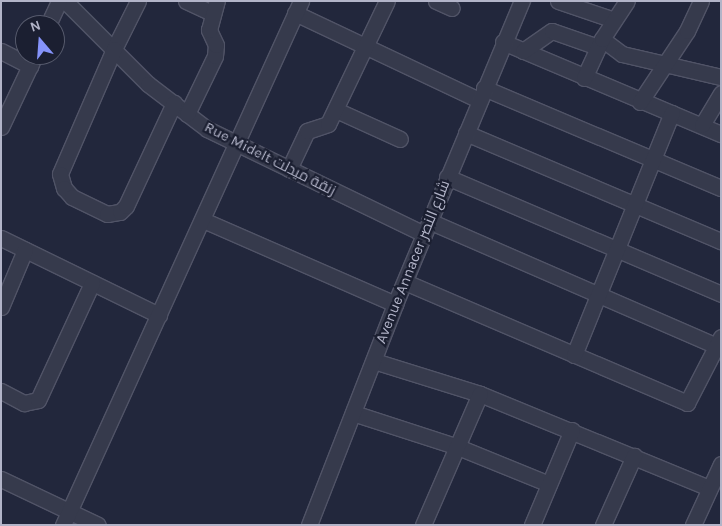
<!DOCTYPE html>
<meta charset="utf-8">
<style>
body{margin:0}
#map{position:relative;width:722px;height:526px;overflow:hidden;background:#22273c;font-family:Karla,Cairo,sans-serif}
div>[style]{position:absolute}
.roads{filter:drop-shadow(1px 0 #515467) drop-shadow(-1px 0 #515467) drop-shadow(0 1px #515467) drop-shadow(0 -1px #515467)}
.street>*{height:15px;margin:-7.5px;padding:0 7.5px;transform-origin:7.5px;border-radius:7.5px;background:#363a4c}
span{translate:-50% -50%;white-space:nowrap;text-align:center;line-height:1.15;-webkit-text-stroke:4.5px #1b1f31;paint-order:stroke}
.street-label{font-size:15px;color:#b2b4c8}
.frame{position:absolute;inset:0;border:2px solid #b2b4c8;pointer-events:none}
.north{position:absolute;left:15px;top:15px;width:50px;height:50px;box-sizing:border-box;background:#1b1f31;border:1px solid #575b6d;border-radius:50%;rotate:342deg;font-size:14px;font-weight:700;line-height:20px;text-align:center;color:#b2b4c8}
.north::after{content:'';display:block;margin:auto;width:18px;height:22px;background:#8593fa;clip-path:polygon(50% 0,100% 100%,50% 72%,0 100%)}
</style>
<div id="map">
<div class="roads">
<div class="street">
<i style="left:65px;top:1px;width:117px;rotate:45deg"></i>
<i style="left:148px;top:84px;width:74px;rotate:37.3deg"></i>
<i style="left:207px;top:129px;width:241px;rotate:25.8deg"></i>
<i style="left:138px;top:1px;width:54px;rotate:116.6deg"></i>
<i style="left:114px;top:49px;width:136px;rotate:113.4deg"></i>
<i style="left:60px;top:174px;width:15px;rotate:74deg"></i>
<i style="left:64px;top:188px;width:12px;rotate:48deg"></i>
<i style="left:72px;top:197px;width:39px;rotate:26deg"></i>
<i style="left:107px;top:214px;width:13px;rotate:-9deg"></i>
<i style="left:120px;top:212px;width:8px;rotate:-45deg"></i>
<i style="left:126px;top:206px;width:114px;rotate:-65deg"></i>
<i style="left:186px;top:1px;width:29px;rotate:25deg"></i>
<i style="left:436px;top:1px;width:17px;rotate:24deg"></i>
<i style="left:558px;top:1px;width:59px;rotate:18.7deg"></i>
<i style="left:295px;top:13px;width:204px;rotate:25.3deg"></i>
<i style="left:48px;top:25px;width:26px;rotate:-65deg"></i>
<i style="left:602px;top:39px;width:25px;rotate:37deg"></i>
<i style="left:622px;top:54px;width:102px;rotate:13.1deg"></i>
<i style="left:503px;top:42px;width:237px;rotate:22.9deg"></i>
<i style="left:1px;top:51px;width:33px;rotate:27deg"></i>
<i style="left:523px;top:51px;width:35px;rotate:-35deg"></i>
<i style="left:552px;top:31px;width:49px;rotate:19.2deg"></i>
<i style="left:584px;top:78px;width:43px;rotate:-65.2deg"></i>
<i style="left:602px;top:39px;width:45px;rotate:-56.7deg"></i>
<i style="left:484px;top:88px;width:257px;rotate:22.9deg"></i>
<i style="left:640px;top:102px;width:85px;rotate:-56.5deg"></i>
<i style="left:687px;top:31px;width:33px;rotate:-65deg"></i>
<i style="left:336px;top:110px;width:70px;rotate:24.4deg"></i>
<i style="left:187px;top:114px;width:64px;rotate:-64.2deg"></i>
<i style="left:215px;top:56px;width:11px;rotate:-85deg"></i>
<i style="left:216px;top:45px;width:17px;rotate:-115deg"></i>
<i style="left:209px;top:30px;width:30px;rotate:-75deg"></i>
<i style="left:702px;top:125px;width:37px;rotate:-59deg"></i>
<i style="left:1px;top:127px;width:80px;rotate:-64.7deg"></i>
<i style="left:466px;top:133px;width:277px;rotate:23deg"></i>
<i style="left:289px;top:169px;width:42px;rotate:-64.7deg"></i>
<i style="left:307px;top:131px;width:22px;rotate:-18deg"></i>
<i style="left:328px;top:124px;width:136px;rotate:-64.4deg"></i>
<i style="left:447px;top:177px;width:298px;rotate:23.1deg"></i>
<i style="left:203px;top:220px;width:210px;rotate:23.6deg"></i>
<i style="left:429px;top:221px;width:314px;rotate:23.5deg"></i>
<i style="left:1px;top:238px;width:176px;rotate:26deg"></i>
<i style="left:405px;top:282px;width:307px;rotate:23.2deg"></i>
<i style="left:687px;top:403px;width:74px;rotate:-62.7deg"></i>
<i style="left:1px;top:307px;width:62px;rotate:-67.2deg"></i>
<i style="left:574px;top:355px;width:261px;rotate:-68deg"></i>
<i style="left:374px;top:361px;width:111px;rotate:17.3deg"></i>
<i style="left:480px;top:394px;width:248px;rotate:22.3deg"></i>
<i style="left:1px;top:391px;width:26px;rotate:28deg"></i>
<i style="left:24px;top:403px;width:14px;rotate:-12deg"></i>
<i style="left:38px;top:400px;width:129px;rotate:-65.2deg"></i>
<i style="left:353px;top:413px;width:110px;rotate:17.9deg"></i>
<i style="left:458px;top:447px;width:98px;rotate:22.1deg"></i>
<i style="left:1px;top:479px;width:107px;rotate:25.4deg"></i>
<i style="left:63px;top:525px;width:576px;rotate:-65.57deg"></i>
<i style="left:309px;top:525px;width:237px;rotate:-68.7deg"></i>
<i style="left:395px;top:304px;width:329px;rotate:-67.3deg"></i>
<i style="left:423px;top:525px;width:143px;rotate:-66.5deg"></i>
<i style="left:532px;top:525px;width:103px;rotate:-67.2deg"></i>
<i style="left:603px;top:525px;width:76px;rotate:-65.8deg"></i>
<i style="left:693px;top:525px;width:67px;rotate:-65.3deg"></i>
</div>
</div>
<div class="street-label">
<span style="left:270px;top:159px;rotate:27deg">Rue Midelt زنقة ميدلت</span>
<span style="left:413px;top:262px;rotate:-68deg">Avenue Annacer شارع النصر</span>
</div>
<div class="frame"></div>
<div class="north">N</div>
</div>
